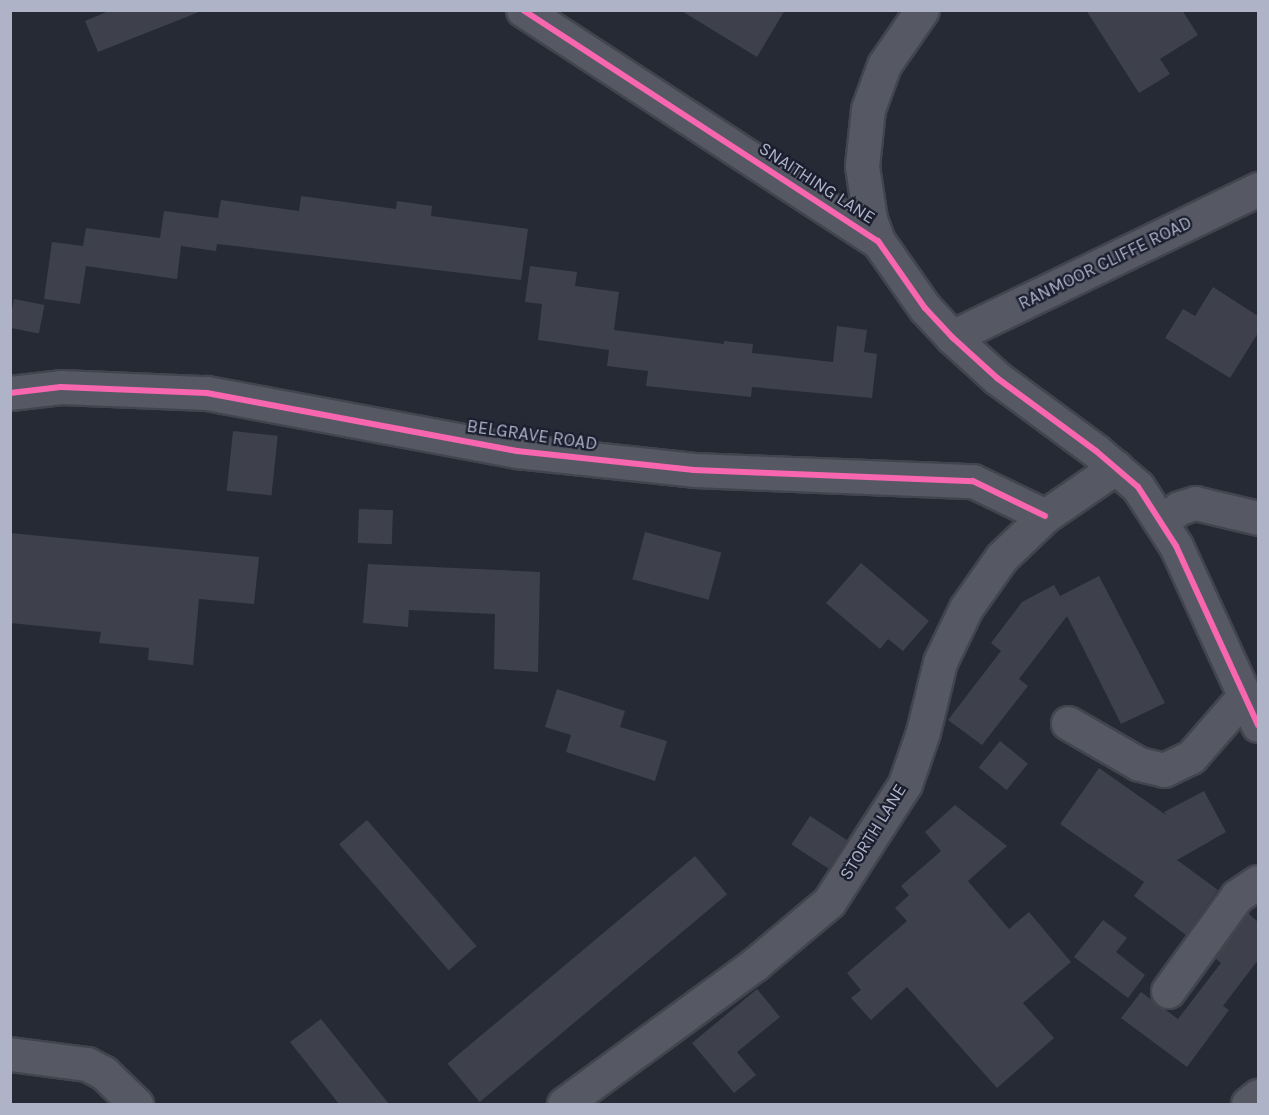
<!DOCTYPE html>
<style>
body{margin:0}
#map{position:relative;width:1269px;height:1115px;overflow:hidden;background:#262a34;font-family:Karla,sans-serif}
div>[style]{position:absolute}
.building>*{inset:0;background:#3e414b;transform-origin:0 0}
.roads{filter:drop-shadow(2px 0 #42454d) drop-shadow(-2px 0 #42454d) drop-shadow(0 2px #42454d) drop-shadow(0 -2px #42454d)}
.minor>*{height:33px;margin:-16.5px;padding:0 16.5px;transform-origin:16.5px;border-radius:16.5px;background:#565863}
.cycleway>*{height:6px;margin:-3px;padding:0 3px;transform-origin:3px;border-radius:3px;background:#f766af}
span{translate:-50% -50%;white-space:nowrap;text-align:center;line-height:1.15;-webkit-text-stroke:4.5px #1a1e2f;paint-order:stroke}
.street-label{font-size:18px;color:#afb3c7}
.frame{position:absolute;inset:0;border:12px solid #afb3c7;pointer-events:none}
</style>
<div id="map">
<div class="building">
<i style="clip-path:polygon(111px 10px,198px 10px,199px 12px,98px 52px,85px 21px)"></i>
<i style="clip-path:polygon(680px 10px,785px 10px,757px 57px)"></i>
<i style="clip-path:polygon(1086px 10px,1182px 10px,1198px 35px,1160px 59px,1170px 74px,1139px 93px)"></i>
<i style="clip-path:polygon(301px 196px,396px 209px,397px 201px,432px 206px,431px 216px,528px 229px,521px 280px,217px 244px,216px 251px,181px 246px,177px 279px,86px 266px,80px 304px,44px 299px,52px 242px,83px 246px,86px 228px,160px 238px,164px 211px,218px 218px,221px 200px,299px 211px)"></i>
<i style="clip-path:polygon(530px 266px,577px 272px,575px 286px,619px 292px,614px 330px,724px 344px,724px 341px,753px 344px,752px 353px,833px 362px,837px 326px,867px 330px,864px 352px,877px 354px,872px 398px,752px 387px,751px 397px,646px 386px,648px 371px,607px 366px,609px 350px,538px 340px,542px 304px,525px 302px)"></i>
<i style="clip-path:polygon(1213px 287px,1258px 316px,1258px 333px,1230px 378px,1165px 338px,1183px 309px,1195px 316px)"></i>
<i style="left:14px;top:299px;width:31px;height:29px;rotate:11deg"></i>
<i style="left:233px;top:431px;width:45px;height:60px;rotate:6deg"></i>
<i style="left:359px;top:509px;width:34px;height:34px;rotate:2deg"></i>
<i style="left:645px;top:532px;width:79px;height:49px;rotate:15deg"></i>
<i style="clip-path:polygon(10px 533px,259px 557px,254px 604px,199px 599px,193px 665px,148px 660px,149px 648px,99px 643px,101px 632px,10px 623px)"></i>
<i style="clip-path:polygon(861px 563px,929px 621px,903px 651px,888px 639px,880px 649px,826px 603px)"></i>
<i style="clip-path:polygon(368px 564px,540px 572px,538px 672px,494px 669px,495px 614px,409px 610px,408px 627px,363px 623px)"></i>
<i style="clip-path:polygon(1099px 576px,1165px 703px,1121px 724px,1067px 616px,1019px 679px,1028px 686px,982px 745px,948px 720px,1001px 651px,991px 643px,1022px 602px,1054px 585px,1060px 596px)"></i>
<i style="clip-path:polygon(557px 689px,625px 711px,620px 727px,667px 741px,655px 781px,566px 752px,571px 735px,545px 727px)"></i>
<i style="left:1000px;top:741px;width:36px;height:34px;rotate:39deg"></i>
<i style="clip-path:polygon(1099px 768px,1166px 815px,1164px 812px,1204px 791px,1226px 832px,1177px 860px,1218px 890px,1186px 935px,1134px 896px,1144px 882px,1060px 824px)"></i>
<i style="clip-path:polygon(955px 805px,1007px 846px,968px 881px,1009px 929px,1029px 912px,1071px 962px,1023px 1003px,1054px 1038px,997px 1088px,907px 987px,871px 1020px,851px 998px,861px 990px,847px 973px,907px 921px,895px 908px,909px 895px,901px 886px,941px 851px,925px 832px)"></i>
<i style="left:810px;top:816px;width:44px;height:34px;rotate:33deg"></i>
<i style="left:367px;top:820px;width:167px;height:37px;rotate:49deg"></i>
<i style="left:695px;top:856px;width:50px;height:323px;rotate:50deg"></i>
<i style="clip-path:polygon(1248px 913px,1258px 922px,1258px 960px,1223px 1006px,1229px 1010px,1187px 1067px,1121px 1018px,1141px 992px,1178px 1019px,1221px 963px,1215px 958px)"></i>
<i style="clip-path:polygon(1103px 920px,1127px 938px,1116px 952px,1145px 975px,1128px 998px,1074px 957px)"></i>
<i style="clip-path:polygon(757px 989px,780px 1017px,737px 1052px,756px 1075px,734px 1093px,692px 1043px)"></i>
<i style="clip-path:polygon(321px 1019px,389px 1104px,339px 1104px,290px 1042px)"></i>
</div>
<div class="roads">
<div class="minor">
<i style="left:523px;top:10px;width:424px;rotate:33.1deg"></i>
<i style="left:878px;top:241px;width:82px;rotate:55deg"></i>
<i style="left:925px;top:308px;width:40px;rotate:47deg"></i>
<i style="left:952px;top:337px;width:61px;rotate:42.3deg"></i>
<i style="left:997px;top:378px;width:123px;rotate:36.4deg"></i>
<i style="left:1096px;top:451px;width:55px;rotate:40.6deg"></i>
<i style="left:1138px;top:487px;width:70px;rotate:57.2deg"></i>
<i style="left:1176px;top:546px;width:197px;rotate:65.4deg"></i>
<i style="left:878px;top:241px;width:23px;rotate:-110deg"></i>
<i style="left:870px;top:219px;width:54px;rotate:-98.6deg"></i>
<i style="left:862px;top:166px;width:57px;rotate:-84deg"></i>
<i style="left:868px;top:109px;width:47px;rotate:-70deg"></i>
<i style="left:884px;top:65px;width:67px;rotate:-55.4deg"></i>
<i style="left:952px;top:337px;width:340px;rotate:-25.8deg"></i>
<i style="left:10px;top:393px;width:51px;rotate:-6.7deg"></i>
<i style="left:61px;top:387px;width:146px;rotate:2.4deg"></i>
<i style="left:207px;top:393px;width:315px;rotate:10.6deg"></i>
<i style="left:517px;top:451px;width:178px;rotate:6.1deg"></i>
<i style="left:694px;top:470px;width:279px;rotate:2.3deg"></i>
<i style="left:973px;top:481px;width:80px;rotate:25.9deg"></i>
<i style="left:1162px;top:521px;width:21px;rotate:-37deg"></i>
<i style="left:1179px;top:508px;width:17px;rotate:-17deg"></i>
<i style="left:1195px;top:503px;width:65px;rotate:13.4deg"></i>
<i style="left:1068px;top:723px;width:82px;rotate:30deg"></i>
<i style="left:1139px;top:764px;width:26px;rotate:13deg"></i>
<i style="left:1164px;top:770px;width:30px;rotate:-26deg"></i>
<i style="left:1191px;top:757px;width:82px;rotate:-48.9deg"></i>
<i style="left:1168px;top:991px;width:117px;rotate:-54deg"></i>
<i style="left:1237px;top:896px;width:25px;rotate:-34deg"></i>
<i style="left:10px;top:1054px;width:78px;rotate:7.4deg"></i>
<i style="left:87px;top:1064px;width:19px;rotate:28deg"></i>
<i style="left:104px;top:1073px;width:45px;rotate:44.1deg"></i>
<i style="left:564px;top:1104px;width:237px;rotate:-36.2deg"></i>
<i style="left:755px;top:964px;width:97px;rotate:-40deg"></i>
<i style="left:829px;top:902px;width:140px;rotate:-57.2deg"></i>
<i style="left:905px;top:784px;width:55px;rotate:-70.9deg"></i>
<i style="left:923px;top:732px;width:72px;rotate:-76.3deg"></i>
<i style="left:940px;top:662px;width:60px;rotate:-64.3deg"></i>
<i style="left:966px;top:608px;width:62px;rotate:-54.8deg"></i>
<i style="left:1002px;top:557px;width:59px;rotate:-43.6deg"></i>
<i style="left:1045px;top:516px;width:86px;rotate:-34.6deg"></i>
<i style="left:1248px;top:1104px;width:13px;rotate:-39deg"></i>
</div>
</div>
<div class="cycleway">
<i style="left:523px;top:10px;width:424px;rotate:33.1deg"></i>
<i style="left:878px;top:241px;width:82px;rotate:55deg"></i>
<i style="left:925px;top:308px;width:40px;rotate:47deg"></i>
<i style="left:952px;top:337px;width:61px;rotate:42.3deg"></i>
<i style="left:997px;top:378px;width:123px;rotate:36.4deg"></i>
<i style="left:1096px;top:451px;width:55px;rotate:40.6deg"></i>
<i style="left:1138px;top:487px;width:70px;rotate:57.2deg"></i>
<i style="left:1176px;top:546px;width:197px;rotate:65.4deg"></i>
<i style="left:10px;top:393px;width:51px;rotate:-6.7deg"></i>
<i style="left:61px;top:387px;width:146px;rotate:2.4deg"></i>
<i style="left:207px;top:393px;width:315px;rotate:10.6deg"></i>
<i style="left:517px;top:451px;width:178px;rotate:6.1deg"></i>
<i style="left:694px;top:470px;width:279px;rotate:2.3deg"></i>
<i style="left:973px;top:481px;width:80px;rotate:25.9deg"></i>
</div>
<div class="street-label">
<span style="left:817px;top:183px;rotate:33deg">SNAITHING LANE</span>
<span style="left:1105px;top:263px;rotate:-26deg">RANMOOR CLIFFE ROAD</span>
<span style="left:532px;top:435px;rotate:8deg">BELGRAVE ROAD</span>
<span style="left:873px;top:832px;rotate:-58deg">STORTH LANE</span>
</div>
<div class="frame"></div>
</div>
